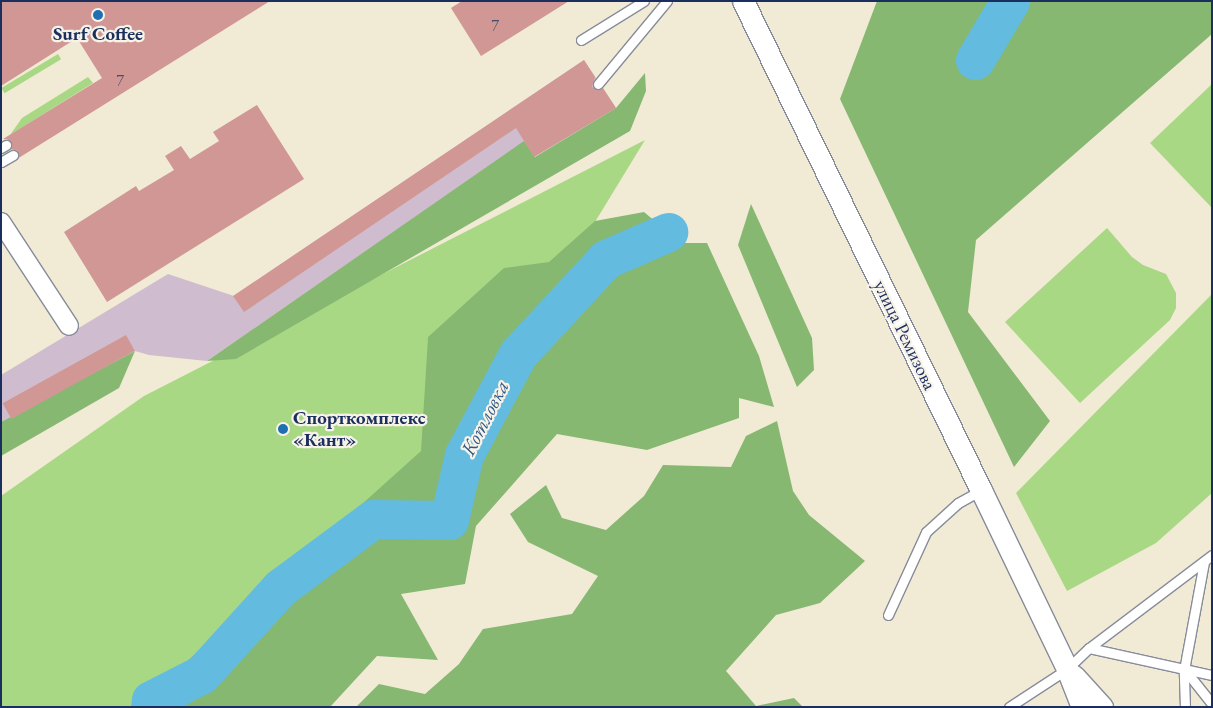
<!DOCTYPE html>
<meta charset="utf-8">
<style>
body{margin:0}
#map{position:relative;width:1213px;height:708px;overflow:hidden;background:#f1ead5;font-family:"EB Garamond",serif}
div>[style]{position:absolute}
.industrial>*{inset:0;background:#cfbdcf}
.green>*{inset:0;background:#a9d885;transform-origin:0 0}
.forest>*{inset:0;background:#86b872}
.river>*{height:39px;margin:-19.5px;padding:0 19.5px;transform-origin:19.5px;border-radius:19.5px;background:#63bbe0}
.building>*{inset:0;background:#d19794;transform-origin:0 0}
.roads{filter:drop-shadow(1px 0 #868c9a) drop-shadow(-1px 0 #868c9a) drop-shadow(0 1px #868c9a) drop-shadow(0 -1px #868c9a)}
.service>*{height:9px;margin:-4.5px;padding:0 4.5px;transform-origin:4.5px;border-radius:4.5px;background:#fff}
.minor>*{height:18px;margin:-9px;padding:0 9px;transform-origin:9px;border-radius:9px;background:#fff}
.tertiary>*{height:21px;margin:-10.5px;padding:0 10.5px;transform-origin:10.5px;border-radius:10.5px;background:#fff}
.dots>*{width:14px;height:14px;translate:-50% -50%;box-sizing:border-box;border:2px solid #f7f3e8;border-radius:50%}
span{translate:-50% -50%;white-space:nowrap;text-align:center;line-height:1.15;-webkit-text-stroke:4.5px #f7f3e8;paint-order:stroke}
.number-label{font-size:16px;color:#48496c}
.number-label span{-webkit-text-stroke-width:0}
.poi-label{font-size:19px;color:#1b2f5e;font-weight:700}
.left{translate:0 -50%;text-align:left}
.street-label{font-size:19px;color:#1b2f5e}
.water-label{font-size:20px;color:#315985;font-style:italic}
.frame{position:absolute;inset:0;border:2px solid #1b2f5e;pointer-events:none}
</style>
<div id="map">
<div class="industrial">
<i style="clip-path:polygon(584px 60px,616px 108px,534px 157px,524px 142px,207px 361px,149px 355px,135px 351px,1px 422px,1px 375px,168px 274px,234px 296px)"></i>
</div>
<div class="green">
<i style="left:58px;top:54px;width:6px;height:66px;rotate:59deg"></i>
<i style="clip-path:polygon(88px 77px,93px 83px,10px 135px,22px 118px)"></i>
<i style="clip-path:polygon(1212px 84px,1212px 208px,1150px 143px)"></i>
<i style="clip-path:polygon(645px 140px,443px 471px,178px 707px,1px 707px,1px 496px,144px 396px)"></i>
<i style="clip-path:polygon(1107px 228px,1132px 257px,1143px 265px,1166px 274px,1176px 293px,1176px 308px,1170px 320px,1080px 403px,1005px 322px)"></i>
<i style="clip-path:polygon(1212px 294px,1212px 493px,1156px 543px,1067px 591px,1016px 493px)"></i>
</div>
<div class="forest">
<i style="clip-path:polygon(877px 1px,1212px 1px,1212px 34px,976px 240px,968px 312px,1050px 421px,1014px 467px,840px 99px)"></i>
<i style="clip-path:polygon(645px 73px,646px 91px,630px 131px,236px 359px,207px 361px,524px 141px,535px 157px,616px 108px)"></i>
<i style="clip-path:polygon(751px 204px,812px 338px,814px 370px,797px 387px,738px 245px)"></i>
<i style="clip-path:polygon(644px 212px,681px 243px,707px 243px,759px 356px,774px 407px,739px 398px,739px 418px,647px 450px,557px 434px,476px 526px,465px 584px,401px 594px,438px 660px,377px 656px,330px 707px,158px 707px,184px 664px,421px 451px,428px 337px,504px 268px,549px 262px,595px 221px)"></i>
<i style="clip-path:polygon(135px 351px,119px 388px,1px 456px,1px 422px)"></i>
<i style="clip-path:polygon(777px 421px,793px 491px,809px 515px,865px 561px,820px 603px,776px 615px,726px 671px,756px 706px,794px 698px,803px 707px,356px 707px,379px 684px,425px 694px,459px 664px,483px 629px,572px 614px,598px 576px,528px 542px,510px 514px,546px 485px,562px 518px,606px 530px,644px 496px,663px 465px,731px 467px,746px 436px)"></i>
</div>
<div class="river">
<i style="left:975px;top:60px;width:69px;rotate:-59.3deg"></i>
<i style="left:150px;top:707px;width:7px;rotate:-82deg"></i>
<i style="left:151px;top:700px;width:57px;rotate:-27deg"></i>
<i style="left:202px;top:674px;width:116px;rotate:-47.8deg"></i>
<i style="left:280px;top:588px;width:116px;rotate:-36.6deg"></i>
<i style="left:373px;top:519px;width:76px;rotate:0.8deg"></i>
<i style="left:449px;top:520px;width:67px;rotate:-77deg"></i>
<i style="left:464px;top:455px;width:115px;rotate:-61.9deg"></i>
<i style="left:518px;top:354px;width:129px;rotate:-47.2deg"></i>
<i style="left:606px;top:259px;width:68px;rotate:-23.5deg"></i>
</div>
<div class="building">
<i style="clip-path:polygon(1px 1px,270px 1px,17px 159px,18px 151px,10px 149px,12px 144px,9px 140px,3px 139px,102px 78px,77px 38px,1px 86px)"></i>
<i style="clip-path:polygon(462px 1px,569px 1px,481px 56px,451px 8px)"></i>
<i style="clip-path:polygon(584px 60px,595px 77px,592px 87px,597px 90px,603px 88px,616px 108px,534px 157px,516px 128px,244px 312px,233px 296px)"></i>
<i style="clip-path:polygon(257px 105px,304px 179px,107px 302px,64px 232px,136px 186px,139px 191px,174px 170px,165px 156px,181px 146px,190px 159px,219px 141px,213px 132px)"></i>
<i style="left:126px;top:335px;width:18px;height:141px;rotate:61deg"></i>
</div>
<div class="roads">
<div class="service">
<i style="left:581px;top:40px;width:74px;rotate:-31.8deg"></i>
<i style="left:598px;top:84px;width:108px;rotate:-50.3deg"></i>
<i style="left:1px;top:148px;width:6px;rotate:-31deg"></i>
<i style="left:1px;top:162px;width:14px;rotate:-30deg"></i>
<i style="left:888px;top:615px;width:91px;rotate:-65.4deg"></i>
<i style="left:926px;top:532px;width:43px;rotate:-42.2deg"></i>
<i style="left:958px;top:503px;width:26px;rotate:-29deg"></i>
<i style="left:1089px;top:648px;width:154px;rotate:-37.1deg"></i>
<i style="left:1185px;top:670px;width:43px;rotate:51.5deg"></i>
<i style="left:1009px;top:707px;width:69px;rotate:-33.2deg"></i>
<i style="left:1067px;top:669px;width:30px;rotate:-44deg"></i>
<i style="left:1089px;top:648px;width:126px;rotate:12.4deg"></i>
<i style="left:1185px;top:707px;width:37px;rotate:-92deg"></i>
<i style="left:1184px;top:670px;width:110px;rotate:-79.5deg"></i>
</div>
<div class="minor">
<i style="left:1px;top:222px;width:124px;rotate:56.8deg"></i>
</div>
<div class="tertiary">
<i style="left:743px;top:1px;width:544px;rotate:64.05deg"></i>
<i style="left:981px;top:490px;width:199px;rotate:64.3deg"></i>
<i style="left:1067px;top:669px;width:41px;rotate:68.5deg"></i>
<i style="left:1074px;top:676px;width:42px;rotate:47.9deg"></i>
</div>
</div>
<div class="dots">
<i style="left:98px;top:15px;background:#1f6fb2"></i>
<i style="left:283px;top:429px;background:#1f6fb2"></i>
</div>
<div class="number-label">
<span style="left:495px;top:26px">7</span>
<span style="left:120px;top:81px">7</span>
</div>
<div class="poi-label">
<span style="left:98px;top:34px">Surf Coffee</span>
<span class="left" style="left:293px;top:429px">Спорткомплекс<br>«Кант»</span>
</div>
<div class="street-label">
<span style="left:905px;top:335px;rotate:64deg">улица Ремизова</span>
</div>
<div class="water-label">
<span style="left:485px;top:418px;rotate:-63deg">Котловка</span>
</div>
<div class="frame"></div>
</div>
